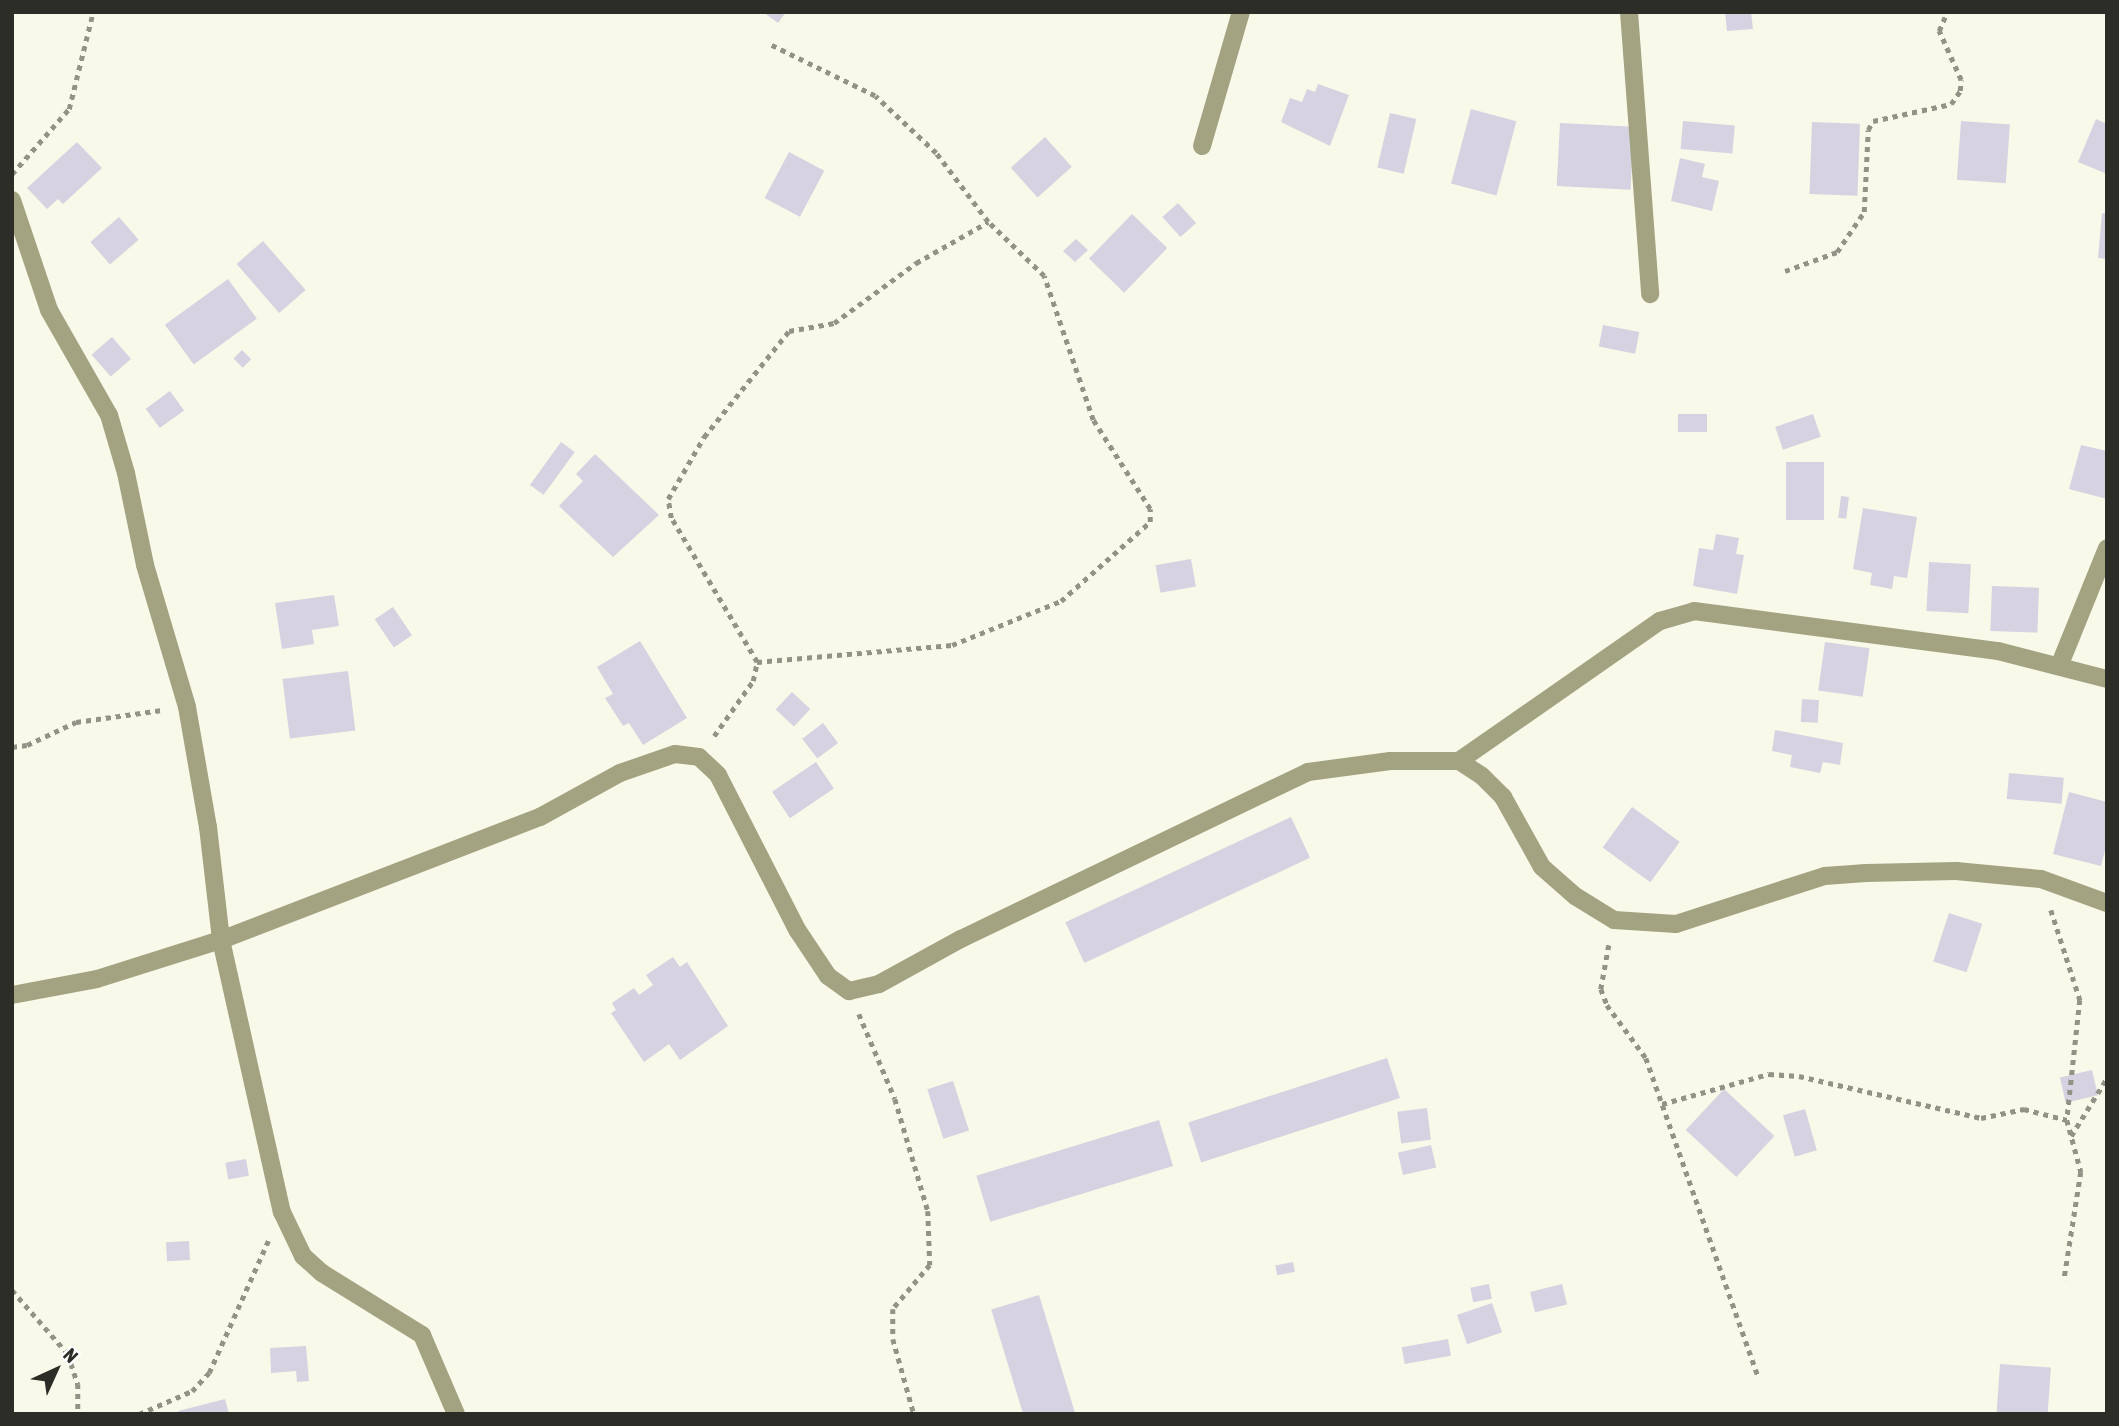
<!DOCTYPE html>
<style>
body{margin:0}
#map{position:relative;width:2119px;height:1426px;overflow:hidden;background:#f9f9e9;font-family:"Asap Condensed",sans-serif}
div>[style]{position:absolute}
.building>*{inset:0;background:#d7d2e1;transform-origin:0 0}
.path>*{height:4.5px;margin-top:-2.25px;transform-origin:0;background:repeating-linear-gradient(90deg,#929287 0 5px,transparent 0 10px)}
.street>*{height:18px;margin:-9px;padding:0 9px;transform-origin:9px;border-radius:9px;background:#a3a382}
span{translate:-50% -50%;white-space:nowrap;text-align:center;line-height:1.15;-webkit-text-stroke:6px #fff;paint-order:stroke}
.frame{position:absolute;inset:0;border:14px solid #2d2d27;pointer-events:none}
.north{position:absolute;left:21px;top:1335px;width:70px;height:70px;-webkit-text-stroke:5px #fff;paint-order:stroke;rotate:45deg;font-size:19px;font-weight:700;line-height:28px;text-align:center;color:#2d2d27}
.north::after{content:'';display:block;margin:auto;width:24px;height:32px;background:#2d2d27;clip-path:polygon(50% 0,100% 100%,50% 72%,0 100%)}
</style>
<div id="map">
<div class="building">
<i style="clip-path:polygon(763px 12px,786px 12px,778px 23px)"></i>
<i style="clip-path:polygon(1725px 12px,1751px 12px,1753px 29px,1727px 31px)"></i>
<i style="clip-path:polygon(1318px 84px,1349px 95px,1330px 146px,1281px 122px,1290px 98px,1302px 102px,1307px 89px,1315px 92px)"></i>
<i style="left:1471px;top:109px;width:47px;height:77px;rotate:15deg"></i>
<i style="left:1390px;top:113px;width:27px;height:56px;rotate:13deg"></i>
<i style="clip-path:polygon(2096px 119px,2107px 124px,2107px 174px,2078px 162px)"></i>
<i style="left:1683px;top:121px;width:52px;height:28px;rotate:5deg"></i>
<i style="left:1961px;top:121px;width:49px;height:59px;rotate:4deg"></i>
<i style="left:1812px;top:122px;width:48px;height:72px;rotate:2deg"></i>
<i style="left:1560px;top:123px;width:74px;height:63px;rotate:3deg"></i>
<i style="left:1045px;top:137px;width:40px;height:46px;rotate:48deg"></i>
<i style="clip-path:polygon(77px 142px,102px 168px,63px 204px,58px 199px,47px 209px,27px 188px)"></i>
<i style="left:789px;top:152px;width:40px;height:52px;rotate:28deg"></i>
<i style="clip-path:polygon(1680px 158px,1705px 164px,1702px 177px,1719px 181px,1712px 211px,1671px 201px)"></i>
<i style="left:1178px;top:203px;width:27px;height:21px;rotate:48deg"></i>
<i style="clip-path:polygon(2102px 213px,2107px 214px,2107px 259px,2098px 258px)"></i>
<i style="left:1132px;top:214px;width:49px;height:62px;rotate:44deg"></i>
<i style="left:119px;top:217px;width:30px;height:38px;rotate:49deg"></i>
<i style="clip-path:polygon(1076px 239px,1088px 250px,1075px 262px,1063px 251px)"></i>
<i style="left:263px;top:241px;width:65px;height:35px;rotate:49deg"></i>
<i style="left:228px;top:279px;width:49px;height:78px;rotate:54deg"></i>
<i style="left:1603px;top:325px;width:37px;height:22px;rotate:11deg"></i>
<i style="left:112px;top:337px;width:29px;height:27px;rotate:49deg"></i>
<i style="left:242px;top:350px;width:13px;height:12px;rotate:45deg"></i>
<i style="left:170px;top:391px;width:24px;height:30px;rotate:54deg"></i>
<i style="left:1678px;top:414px;width:29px;height:18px"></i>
<i style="left:1813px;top:414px;width:24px;height:40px;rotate:71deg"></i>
<i style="left:561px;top:442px;width:17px;height:53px;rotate:36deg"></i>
<i style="clip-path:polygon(2081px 445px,2107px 451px,2107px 499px,2069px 489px)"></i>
<i style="clip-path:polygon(595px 454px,659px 515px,613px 557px,559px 506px,583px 481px,576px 474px)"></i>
<i style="left:1786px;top:462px;width:38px;height:58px"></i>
<i style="left:1841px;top:496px;width:8px;height:22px;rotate:7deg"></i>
<i style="clip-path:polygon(1863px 508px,1917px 517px,1907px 578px,1894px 576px,1892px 589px,1870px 585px,1872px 573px,1853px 569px)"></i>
<i style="clip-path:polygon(1716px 534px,1739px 538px,1736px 554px,1744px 555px,1737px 594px,1693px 586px,1699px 548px,1713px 550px)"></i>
<i style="left:1191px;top:559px;width:28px;height:36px;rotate:80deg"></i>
<i style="left:1929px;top:562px;width:42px;height:49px;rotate:3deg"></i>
<i style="left:1992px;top:586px;width:47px;height:45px;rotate:2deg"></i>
<i style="clip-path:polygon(334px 595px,339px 626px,312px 630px,314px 644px,282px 649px,275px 603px)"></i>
<i style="left:393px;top:607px;width:34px;height:22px;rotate:56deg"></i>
<i style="clip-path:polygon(640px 641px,687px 718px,643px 745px,629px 723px,623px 726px,605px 698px,613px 694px,597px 667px)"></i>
<i style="left:1825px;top:642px;width:45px;height:49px;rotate:8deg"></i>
<i style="left:348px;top:671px;width:60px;height:66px;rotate:83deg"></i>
<i style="left:792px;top:692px;width:25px;height:24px;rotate:43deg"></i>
<i style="left:1802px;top:699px;width:17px;height:23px;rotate:3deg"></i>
<i style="left:823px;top:723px;width:25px;height:26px;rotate:53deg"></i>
<i style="clip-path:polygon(1775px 730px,1843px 743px,1840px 765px,1823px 762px,1820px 773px,1790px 767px,1792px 755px,1772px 751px)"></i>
<i style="left:816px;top:762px;width:32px;height:53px;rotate:56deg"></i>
<i style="left:2009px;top:773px;width:55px;height:26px;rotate:5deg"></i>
<i style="clip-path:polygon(2069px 792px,2107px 802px,2107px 843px,2101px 866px,2053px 854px)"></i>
<i style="left:1632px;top:807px;width:59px;height:50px;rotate:36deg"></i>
<i style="left:1291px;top:817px;width:45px;height:249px;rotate:65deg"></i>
<i style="left:1949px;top:913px;width:35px;height:51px;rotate:18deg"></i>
<i style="clip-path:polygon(673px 957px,680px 967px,687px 962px,728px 1026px,680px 1060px,669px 1044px,644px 1062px,611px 1013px,616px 1010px,612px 1003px,634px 988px,639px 995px,653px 985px,646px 975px)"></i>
<i style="left:1387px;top:1058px;width:42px;height:209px;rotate:72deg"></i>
<i style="left:2092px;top:1070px;width:26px;height:33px;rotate:77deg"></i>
<i style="left:953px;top:1081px;width:52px;height:27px;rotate:72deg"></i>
<i style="left:1724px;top:1089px;width:69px;height:56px;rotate:43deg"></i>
<i style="left:1427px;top:1108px;width:32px;height:30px;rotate:83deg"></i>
<i style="left:1805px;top:1109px;width:43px;height:23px;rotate:74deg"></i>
<i style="left:1159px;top:1120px;width:48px;height:191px;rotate:73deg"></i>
<i style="left:1431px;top:1145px;width:23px;height:34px;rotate:77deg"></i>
<i style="left:246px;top:1159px;width:17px;height:21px;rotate:80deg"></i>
<i style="left:189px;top:1241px;width:19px;height:23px;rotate:87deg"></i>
<i style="left:1293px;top:1262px;width:10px;height:18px;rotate:79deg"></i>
<i style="left:1489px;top:1284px;width:15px;height:19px;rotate:79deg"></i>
<i style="left:1562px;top:1284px;width:21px;height:33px;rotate:76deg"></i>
<i style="left:1039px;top:1295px;width:125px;height:50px;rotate:73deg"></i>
<i style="left:1492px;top:1303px;width:31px;height:37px;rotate:71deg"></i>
<i style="left:1448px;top:1339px;width:17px;height:47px;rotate:80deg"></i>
<i style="clip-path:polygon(306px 1346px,309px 1381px,297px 1382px,296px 1371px,271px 1373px,270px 1348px)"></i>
<i style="left:2000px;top:1364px;width:51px;height:49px;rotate:4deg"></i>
<i style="clip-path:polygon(225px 1399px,229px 1414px,178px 1414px,178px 1411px)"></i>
</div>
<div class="path">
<i style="left:12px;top:174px;width:86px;rotate:-48.8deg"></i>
<i style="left:69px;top:109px;width:100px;rotate:-76.1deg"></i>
<i style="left:1785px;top:271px;width:55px;rotate:-20.1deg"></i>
<i style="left:1837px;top:252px;width:48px;rotate:-56deg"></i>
<i style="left:1864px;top:212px;width:82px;rotate:-87.2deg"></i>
<i style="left:1868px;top:130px;width:10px;rotate:-61deg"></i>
<i style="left:1873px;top:121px;width:80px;rotate:-12.3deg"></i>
<i style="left:1951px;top:104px;width:16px;rotate:-55deg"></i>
<i style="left:1960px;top:91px;width:11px;rotate:-85deg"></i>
<i style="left:1961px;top:80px;width:54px;rotate:-114.2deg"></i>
<i style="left:1939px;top:31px;width:21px;rotate:-67deg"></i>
<i style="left:757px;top:662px;width:196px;rotate:-5deg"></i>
<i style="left:952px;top:645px;width:118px;rotate:-22deg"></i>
<i style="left:1061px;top:601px;width:119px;rotate:-41.6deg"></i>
<i style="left:1150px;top:522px;width:13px;rotate:-90deg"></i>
<i style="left:1150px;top:509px;width:106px;rotate:-122.6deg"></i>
<i style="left:1093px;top:420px;width:152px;rotate:-108.8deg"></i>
<i style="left:1044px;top:276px;width:78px;rotate:-136deg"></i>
<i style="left:988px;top:222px;width:86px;rotate:-127deg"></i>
<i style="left:936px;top:153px;width:83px;rotate:-136.9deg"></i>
<i style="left:875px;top:96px;width:116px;rotate:-153.9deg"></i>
<i style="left:714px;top:736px;width:67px;rotate:-54.7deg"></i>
<i style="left:753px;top:681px;width:19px;rotate:-78deg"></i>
<i style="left:757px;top:662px;width:168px;rotate:-120.8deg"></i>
<i style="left:671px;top:518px;width:19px;rotate:-99deg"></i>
<i style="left:668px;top:499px;width:72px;rotate:-59.9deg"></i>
<i style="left:704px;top:437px;width:136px;rotate:-51.3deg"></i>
<i style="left:789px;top:331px;width:46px;rotate:-10.1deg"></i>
<i style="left:834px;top:323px;width:102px;rotate:-36.2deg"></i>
<i style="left:916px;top:263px;width:83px;rotate:-29.7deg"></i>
<i style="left:12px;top:747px;width:15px;rotate:-8deg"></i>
<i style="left:27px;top:745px;width:54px;rotate:-25.1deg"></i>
<i style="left:76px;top:722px;width:87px;rotate:-7.9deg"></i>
<i style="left:2051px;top:910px;width:95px;rotate:72.1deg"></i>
<i style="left:2080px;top:1000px;width:121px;rotate:96.2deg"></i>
<i style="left:2067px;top:1120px;width:54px;rotate:74.9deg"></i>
<i style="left:2081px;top:1172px;width:110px;rotate:98.9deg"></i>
<i style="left:1609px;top:945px;width:45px;rotate:100.3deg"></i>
<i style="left:1601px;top:989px;width:17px;rotate:69deg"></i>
<i style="left:1607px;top:1005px;width:66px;rotate:53.7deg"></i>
<i style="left:1646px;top:1058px;width:337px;rotate:70.6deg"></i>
<i style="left:859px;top:1014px;width:92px;rotate:67deg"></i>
<i style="left:895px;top:1099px;width:117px;rotate:73.6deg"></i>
<i style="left:928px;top:1211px;width:54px;rotate:87.9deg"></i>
<i style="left:930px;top:1265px;width:57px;rotate:130.1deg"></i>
<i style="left:893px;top:1309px;width:30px;rotate:90deg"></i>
<i style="left:893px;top:1339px;width:78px;rotate:74.4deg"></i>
<i style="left:1662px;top:1104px;width:111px;rotate:-15.7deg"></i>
<i style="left:1769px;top:1074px;width:30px;rotate:4deg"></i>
<i style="left:1799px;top:1076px;width:187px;rotate:13deg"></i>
<i style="left:1981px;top:1118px;width:44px;rotate:-11.8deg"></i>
<i style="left:2024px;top:1109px;width:44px;rotate:14.3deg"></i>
<i style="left:2071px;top:1136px;width:68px;rotate:-58.2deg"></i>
<i style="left:12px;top:1290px;width:85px;rotate:48.8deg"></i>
<i style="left:68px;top:1354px;width:32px;rotate:72deg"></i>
<i style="left:78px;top:1384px;width:30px;rotate:90deg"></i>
<i style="left:139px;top:1414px;width:58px;rotate:-23.5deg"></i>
<i style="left:192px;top:1391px;width:25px;rotate:-47deg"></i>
<i style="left:209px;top:1373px;width:145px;rotate:-65.9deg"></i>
</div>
<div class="street">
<i style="left:1629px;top:12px;width:283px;rotate:85.7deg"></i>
<i style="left:1202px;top:146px;width:140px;rotate:-73.8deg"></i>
<i style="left:12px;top:200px;width:116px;rotate:71.4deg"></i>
<i style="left:49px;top:310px;width:121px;rotate:60.3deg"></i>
<i style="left:109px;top:415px;width:60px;rotate:73.7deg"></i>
<i style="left:126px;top:473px;width:94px;rotate:78.3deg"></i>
<i style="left:145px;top:565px;width:148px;rotate:73.5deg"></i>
<i style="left:187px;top:707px;width:122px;rotate:80.1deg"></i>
<i style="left:208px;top:827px;width:114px;rotate:83.4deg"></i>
<i style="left:221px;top:940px;width:279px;rotate:77.4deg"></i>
<i style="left:282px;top:1212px;width:49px;rotate:64.5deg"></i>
<i style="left:303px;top:1256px;width:25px;rotate:42deg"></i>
<i style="left:322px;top:1273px;width:118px;rotate:31.8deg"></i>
<i style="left:422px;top:1335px;width:86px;rotate:66.7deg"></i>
<i style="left:2060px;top:664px;width:125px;rotate:-67.9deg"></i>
<i style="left:1459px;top:761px;width:245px;rotate:-34.9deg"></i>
<i style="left:1660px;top:621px;width:35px;rotate:-16deg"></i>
<i style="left:1694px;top:611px;width:307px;rotate:7.5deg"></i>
<i style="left:1998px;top:651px;width:113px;rotate:14.4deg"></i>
<i style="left:12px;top:995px;width:86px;rotate:-10.7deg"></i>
<i style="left:97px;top:979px;width:130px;rotate:-17.5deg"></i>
<i style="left:221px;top:940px;width:342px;rotate:-21.1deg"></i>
<i style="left:540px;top:817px;width:91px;rotate:-28.8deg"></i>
<i style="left:620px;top:773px;width:58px;rotate:-19.1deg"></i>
<i style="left:675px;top:754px;width:24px;rotate:7deg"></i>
<i style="left:699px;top:757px;width:26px;rotate:43deg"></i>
<i style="left:718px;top:775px;width:175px;rotate:62.9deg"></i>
<i style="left:798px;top:931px;width:54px;rotate:56.3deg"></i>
<i style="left:828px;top:976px;width:26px;rotate:36deg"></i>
<i style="left:849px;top:991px;width:31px;rotate:-13deg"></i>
<i style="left:879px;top:984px;width:94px;rotate:-28.8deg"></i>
<i style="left:961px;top:939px;width:385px;rotate:-25.7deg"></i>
<i style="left:1308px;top:772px;width:83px;rotate:-7.6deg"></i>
<i style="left:1390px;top:761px;width:69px"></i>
<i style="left:1459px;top:761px;width:27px;rotate:33deg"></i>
<i style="left:1482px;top:776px;width:30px;rotate:45deg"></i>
<i style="left:1503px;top:797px;width:80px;rotate:60.9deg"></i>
<i style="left:1542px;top:867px;width:44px;rotate:41.3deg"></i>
<i style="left:1575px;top:896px;width:46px;rotate:31.6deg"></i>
<i style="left:1614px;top:920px;width:62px;rotate:3.7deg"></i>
<i style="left:1676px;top:924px;width:157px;rotate:-17.9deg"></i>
<i style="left:1825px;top:876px;width:41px;rotate:-4.2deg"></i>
<i style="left:1866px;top:873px;width:90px;rotate:-1.3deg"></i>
<i style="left:1956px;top:871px;width:85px;rotate:5.4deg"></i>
<i style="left:2041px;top:879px;width:70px;rotate:20deg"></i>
</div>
<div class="frame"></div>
<div class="north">N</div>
</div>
